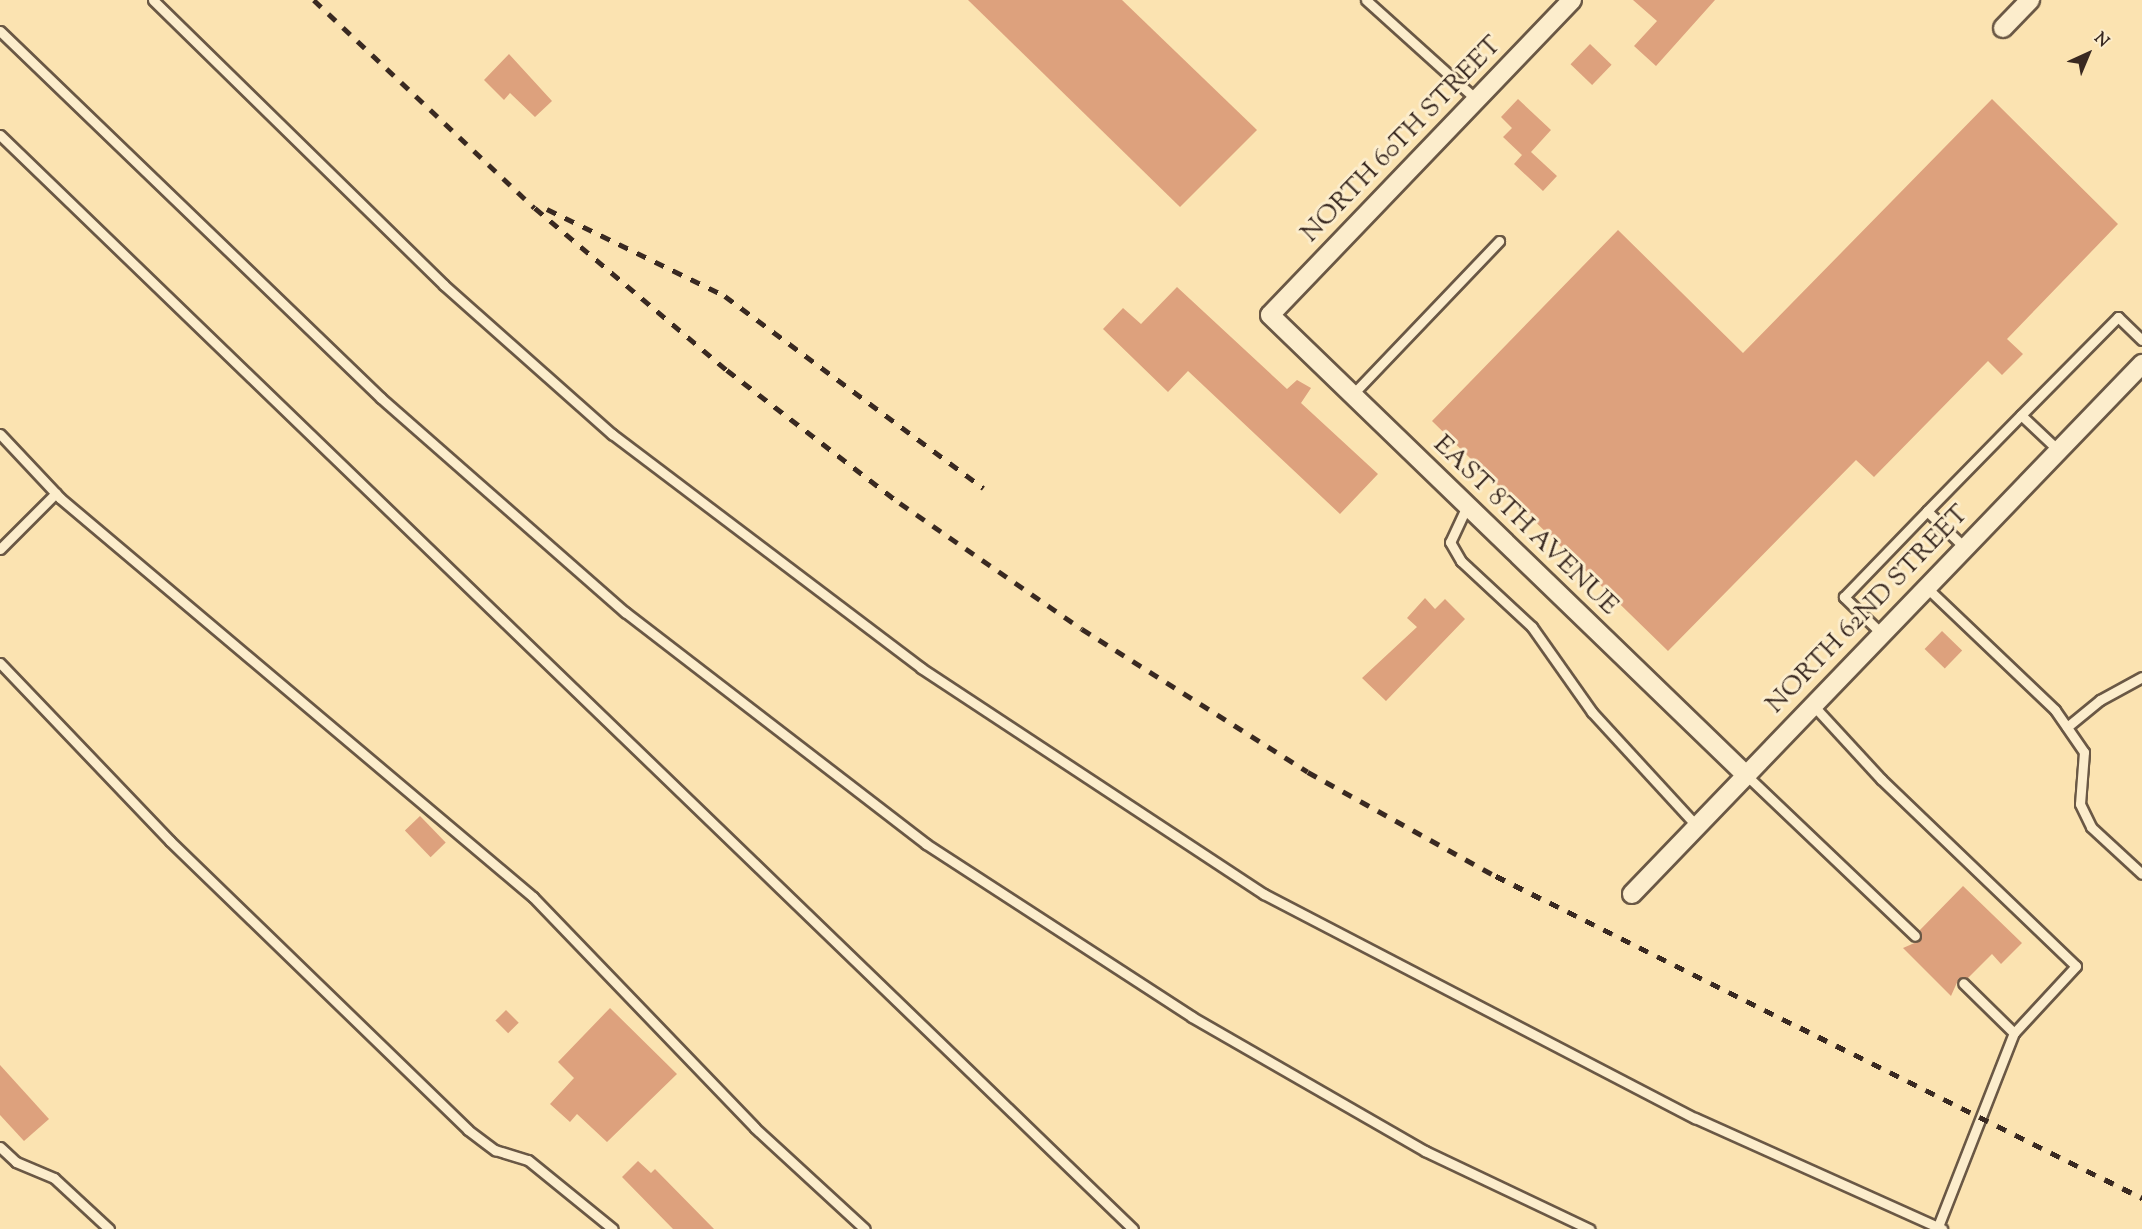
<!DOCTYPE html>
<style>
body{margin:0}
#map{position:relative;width:2142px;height:1229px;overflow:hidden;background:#fbe3b1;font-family:"Sorts Mill Goudy",serif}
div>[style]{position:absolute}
.building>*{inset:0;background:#dda17d;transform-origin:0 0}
.roads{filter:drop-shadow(2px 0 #6a5845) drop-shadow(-2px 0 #6a5845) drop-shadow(0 2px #6a5845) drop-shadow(0 -2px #6a5845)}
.service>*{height:9px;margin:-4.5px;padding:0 4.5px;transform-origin:4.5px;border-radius:4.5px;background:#fcedcc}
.minor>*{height:18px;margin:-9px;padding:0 9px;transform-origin:9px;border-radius:9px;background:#fcedcc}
.rail>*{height:4.5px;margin-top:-2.25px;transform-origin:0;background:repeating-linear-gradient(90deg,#392921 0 10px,transparent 0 20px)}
span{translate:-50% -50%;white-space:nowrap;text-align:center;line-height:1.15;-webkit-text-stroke:6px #fcedcc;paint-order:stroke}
.street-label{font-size:26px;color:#392921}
.north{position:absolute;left:2058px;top:24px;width:60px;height:60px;-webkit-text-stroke:4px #fcedcc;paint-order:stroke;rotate:44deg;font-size:16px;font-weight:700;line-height:24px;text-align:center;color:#392921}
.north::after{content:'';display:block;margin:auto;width:21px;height:27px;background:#392921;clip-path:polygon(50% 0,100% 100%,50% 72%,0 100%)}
</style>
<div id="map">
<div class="building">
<i style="clip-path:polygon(968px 0,1122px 0,1257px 130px,1180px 207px)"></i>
<i style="clip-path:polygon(1633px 0,1715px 0,1656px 66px,1634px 46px,1657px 21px)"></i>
<i style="left:1590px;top:44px;width:30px;height:28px;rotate:44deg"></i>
<i style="clip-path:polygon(509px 54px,552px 101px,535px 117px,510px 93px,504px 100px,484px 80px)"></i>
<i style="clip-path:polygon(1518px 99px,1551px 130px,1531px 152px,1557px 176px,1543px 191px,1514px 164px,1522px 155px,1503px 137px,1512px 128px,1501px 117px)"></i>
<i style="clip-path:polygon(1992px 99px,2118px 224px,2007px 339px,2023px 354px,2002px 375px,1988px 361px,1874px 477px,1856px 460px,1668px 651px,1432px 421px,1618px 230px,1743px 353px)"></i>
<i style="clip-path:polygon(1177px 287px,1287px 389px,1297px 380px,1311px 388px,1301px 403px,1378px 474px,1340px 514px,1188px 371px,1168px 392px,1103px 329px,1123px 308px,1141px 324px)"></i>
<i style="clip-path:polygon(1425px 598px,1435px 609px,1445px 599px,1465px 619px,1386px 701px,1362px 678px,1417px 627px,1407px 618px)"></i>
<i style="left:1942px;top:631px;width:28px;height:25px;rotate:44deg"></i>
<i style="left:420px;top:816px;width:37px;height:21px;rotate:46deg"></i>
<i style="clip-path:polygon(1963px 886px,2022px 943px,2001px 964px,1992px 954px,1968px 978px,1959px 978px,1951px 996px,1903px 948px,1919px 941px,1919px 931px)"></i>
<i style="clip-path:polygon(610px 1008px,677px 1074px,607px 1142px,577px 1114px,570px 1122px,550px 1104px,574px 1078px,558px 1062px)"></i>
<i style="left:506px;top:1010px;width:18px;height:15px;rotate:45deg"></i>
<i style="clip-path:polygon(0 1065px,49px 1119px,24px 1141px,0 1115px)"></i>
<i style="clip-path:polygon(638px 1161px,651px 1173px,655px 1169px,714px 1229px,673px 1229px,622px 1177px)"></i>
</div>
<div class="roads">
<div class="service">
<i style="left:153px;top:0;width:407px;rotate:44.4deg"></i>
<i style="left:444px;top:285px;width:225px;rotate:41.6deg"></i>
<i style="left:612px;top:434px;width:388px;rotate:37.1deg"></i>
<i style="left:921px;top:668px;width:411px;rotate:33.4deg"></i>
<i style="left:1264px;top:894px;width:486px;rotate:27.5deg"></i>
<i style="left:1695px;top:1118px;width:271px;rotate:24.2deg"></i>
<i style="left:1366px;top:0;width:148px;rotate:42deg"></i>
<i style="left:0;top:31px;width:529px;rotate:43.93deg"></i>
<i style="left:381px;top:398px;width:325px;rotate:41.3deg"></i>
<i style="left:625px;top:612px;width:380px;rotate:37.6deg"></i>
<i style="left:926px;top:844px;width:317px;rotate:33deg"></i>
<i style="left:1192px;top:1017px;width:269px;rotate:29.9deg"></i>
<i style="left:1425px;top:1151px;width:182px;rotate:25.4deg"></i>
<i style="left:0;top:135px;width:1575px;rotate:44deg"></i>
<i style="left:1352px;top:395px;width:213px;rotate:-46.3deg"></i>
<i style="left:2021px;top:415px;width:138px;rotate:-45.3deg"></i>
<i style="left:2118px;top:317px;width:33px;rotate:44deg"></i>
<i style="left:0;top:434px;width:88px;rotate:46.8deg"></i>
<i style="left:60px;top:498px;width:619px;rotate:40.15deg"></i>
<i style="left:533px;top:897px;width:320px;rotate:46.1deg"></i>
<i style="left:755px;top:1128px;width:149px;rotate:42.6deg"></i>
<i style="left:1467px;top:506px;width:40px;rotate:115deg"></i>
<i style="left:1450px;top:542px;width:22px;rotate:60deg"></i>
<i style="left:1461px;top:561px;width:97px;rotate:42.9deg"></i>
<i style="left:1532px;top:627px;width:104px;rotate:54.8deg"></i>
<i style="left:1592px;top:712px;width:154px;rotate:47.4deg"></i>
<i style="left:1927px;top:511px;width:134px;rotate:-45.6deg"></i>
<i style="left:2021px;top:415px;width:51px;rotate:43.4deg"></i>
<i style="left:0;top:549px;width:79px;rotate:-45deg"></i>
<i style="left:1926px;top:587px;width:178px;rotate:43.6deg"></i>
<i style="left:2055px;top:710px;width:51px;rotate:55.4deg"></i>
<i style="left:2084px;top:752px;width:52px;rotate:94.4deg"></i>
<i style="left:2080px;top:804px;width:25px;rotate:64deg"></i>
<i style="left:2091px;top:827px;width:69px;rotate:42.7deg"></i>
<i style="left:1881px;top:633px;width:52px;rotate:-135.8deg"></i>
<i style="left:1844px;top:597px;width:120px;rotate:-46deg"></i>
<i style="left:1927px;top:511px;width:52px;rotate:44.2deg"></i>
<i style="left:0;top:663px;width:246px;rotate:46.3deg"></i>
<i style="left:170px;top:841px;width:415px;rotate:44.1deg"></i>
<i style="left:468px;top:1130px;width:34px;rotate:37deg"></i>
<i style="left:495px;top:1150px;width:34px;rotate:17deg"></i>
<i style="left:528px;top:1160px;width:109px;rotate:39.1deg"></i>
<i style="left:1812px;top:704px;width:102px;rotate:47.4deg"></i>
<i style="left:1881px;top:779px;width:270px;rotate:43.8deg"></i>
<i style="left:2076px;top:966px;width:91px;rotate:132.8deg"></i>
<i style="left:2067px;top:727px;width:43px;rotate:-39.3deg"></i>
<i style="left:2100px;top:700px;width:48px;rotate:-28.7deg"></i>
<i style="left:1744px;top:773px;width:236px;rotate:43.6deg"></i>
<i style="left:0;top:1147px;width:22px;rotate:43deg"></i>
<i style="left:16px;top:1162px;width:41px;rotate:22.8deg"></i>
<i style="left:54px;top:1178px;width:75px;rotate:42.8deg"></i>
<i style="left:1937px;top:1229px;width:211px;rotate:-68.6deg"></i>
<i style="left:2014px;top:1033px;width:71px;rotate:-135.6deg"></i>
</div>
<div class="minor">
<i style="left:1572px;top:0;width:436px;rotate:133.8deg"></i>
<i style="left:1270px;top:315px;width:659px;rotate:44.02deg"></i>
<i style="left:2003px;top:28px;width:39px;rotate:-46deg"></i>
<i style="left:1632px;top:894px;width:736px;rotate:-46.1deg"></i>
</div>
</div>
<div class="rail">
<i style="left:314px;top:0;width:303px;rotate:43.3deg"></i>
<i style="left:535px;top:208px;width:251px;rotate:40.2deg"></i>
<i style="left:727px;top:370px;width:218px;rotate:37.6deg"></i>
<i style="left:900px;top:503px;width:221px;rotate:34.7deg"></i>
<i style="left:1082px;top:629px;width:267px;rotate:32.3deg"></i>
<i style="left:1308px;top:772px;width:215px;rotate:29deg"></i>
<i style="left:1496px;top:876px;width:722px;rotate:26.49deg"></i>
<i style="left:547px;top:209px;width:198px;rotate:26deg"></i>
<i style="left:725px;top:296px;width:322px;rotate:36.6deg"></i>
</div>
<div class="street-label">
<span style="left:1402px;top:140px;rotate:-46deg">NORTH 60TH STREET</span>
<span style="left:1525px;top:526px;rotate:44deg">EAST 8TH AVENUE</span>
<span style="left:1868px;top:610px;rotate:-46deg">NORTH 62ND STREET</span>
</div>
<div class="north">N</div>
</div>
